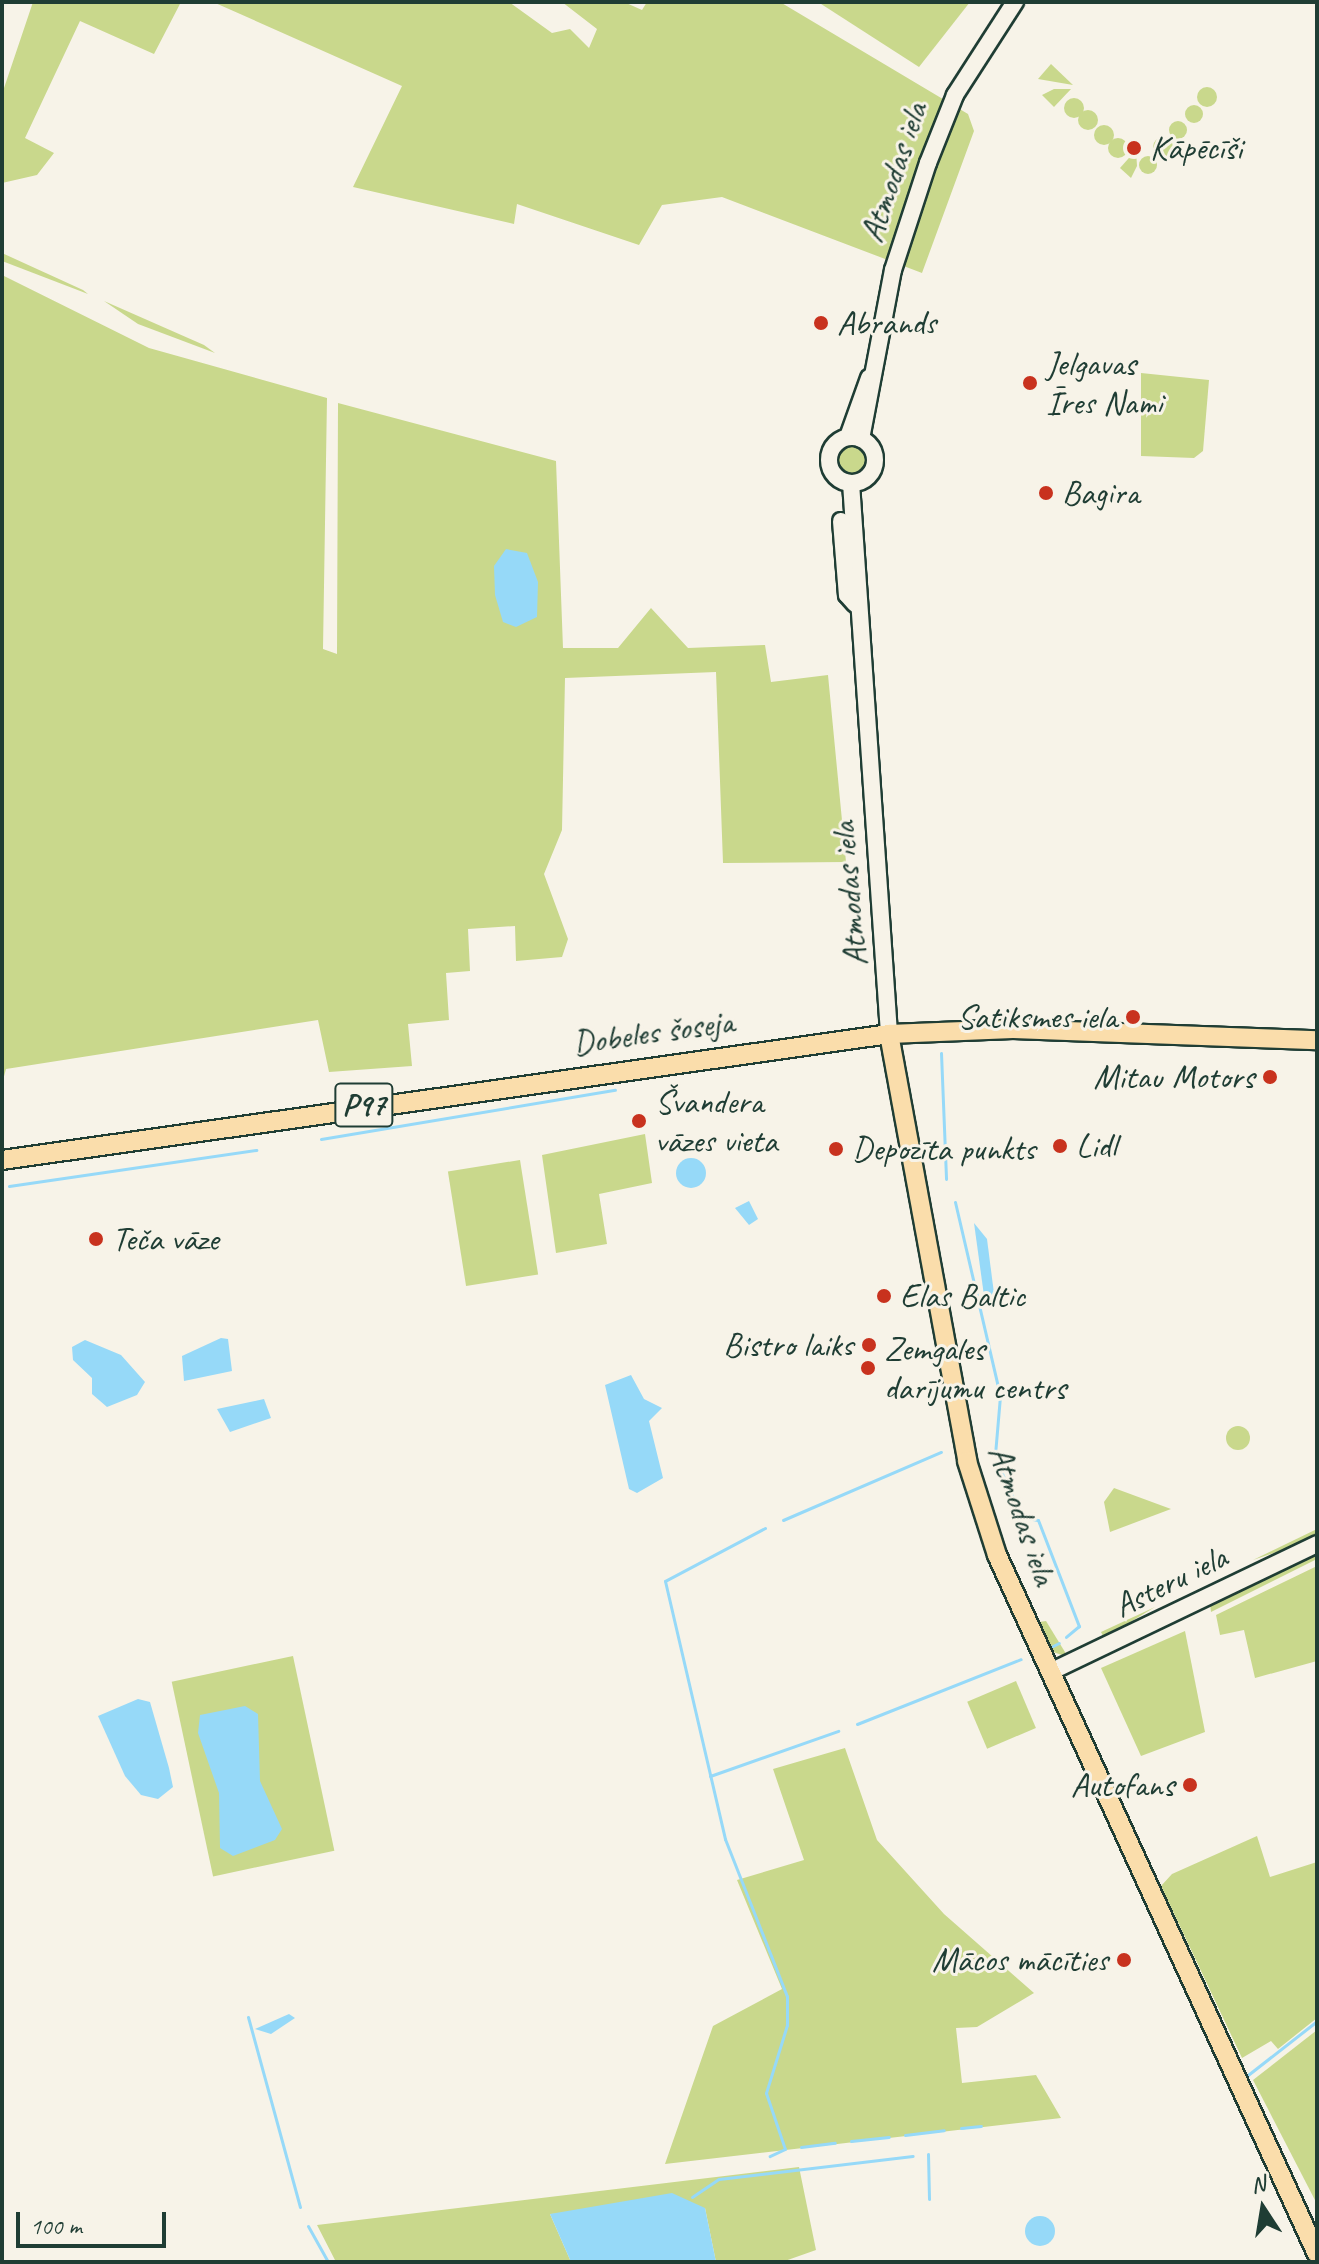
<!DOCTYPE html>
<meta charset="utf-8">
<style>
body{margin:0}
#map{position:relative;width:1319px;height:2264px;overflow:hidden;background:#f7f3e8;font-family:Caveat,sans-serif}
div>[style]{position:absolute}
.green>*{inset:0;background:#c9d88c;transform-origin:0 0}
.round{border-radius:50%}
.water>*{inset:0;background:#96d9f8}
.stream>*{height:3px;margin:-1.5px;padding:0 1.5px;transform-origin:1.5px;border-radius:1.5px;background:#96d9f8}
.roads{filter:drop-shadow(2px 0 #1f3d34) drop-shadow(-2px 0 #1f3d34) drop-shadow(0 2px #1f3d34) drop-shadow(0 -2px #1f3d34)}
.secondary>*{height:16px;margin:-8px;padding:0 8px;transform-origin:8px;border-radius:8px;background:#f7f3e8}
.secondary>.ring{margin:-8px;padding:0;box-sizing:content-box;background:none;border:16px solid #f7f3e8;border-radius:50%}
.primary>*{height:18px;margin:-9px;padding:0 9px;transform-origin:9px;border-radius:9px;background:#faddab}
.dots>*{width:22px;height:22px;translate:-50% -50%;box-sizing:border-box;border:4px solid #f7f3e8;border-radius:50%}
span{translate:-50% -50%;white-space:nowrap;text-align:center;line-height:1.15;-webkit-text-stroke:6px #f7f3e8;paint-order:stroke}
.shield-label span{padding:2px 6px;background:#f7f3e8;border:2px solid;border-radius:6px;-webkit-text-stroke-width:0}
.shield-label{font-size:32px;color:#1f3d34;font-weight:700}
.poi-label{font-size:34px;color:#1f3d34}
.left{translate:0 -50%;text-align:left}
.right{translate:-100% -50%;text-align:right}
.street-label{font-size:34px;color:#1f3d34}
.frame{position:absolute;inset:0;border:4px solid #1f3d34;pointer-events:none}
.north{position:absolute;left:1223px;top:2168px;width:80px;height:80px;-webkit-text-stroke:6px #f7f3e8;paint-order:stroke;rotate:348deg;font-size:22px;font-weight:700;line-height:32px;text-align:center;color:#1f3d34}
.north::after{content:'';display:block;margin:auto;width:28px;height:36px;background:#1f3d34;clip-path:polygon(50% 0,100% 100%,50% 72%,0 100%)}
.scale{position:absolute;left:16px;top:2212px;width:150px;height:36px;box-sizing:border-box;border:4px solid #1f3d34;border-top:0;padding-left:10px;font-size:24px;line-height:28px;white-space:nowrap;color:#1f3d34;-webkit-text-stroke:6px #f7f3e8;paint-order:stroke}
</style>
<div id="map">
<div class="green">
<i style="clip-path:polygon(33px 2px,181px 2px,154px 54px,80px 21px,25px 138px,54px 153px,37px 175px,2px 183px,2px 94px)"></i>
<i style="clip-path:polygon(213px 2px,509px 2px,552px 33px,570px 29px,589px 48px,597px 29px,562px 2px,624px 2px,642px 10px,647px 2px,780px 2px,968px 114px,974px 131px,922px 273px,722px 197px,662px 205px,639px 245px,517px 204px,514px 224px,353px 187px,402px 86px)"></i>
<i style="clip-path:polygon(818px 2px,970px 2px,919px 67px)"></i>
<i style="clip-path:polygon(1051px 64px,1073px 85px,1038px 79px)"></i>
<i class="round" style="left:1197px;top:87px;width:20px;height:20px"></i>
<i style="clip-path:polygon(1054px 89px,1071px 89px,1054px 107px,1042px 95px)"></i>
<i class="round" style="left:1064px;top:98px;width:20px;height:20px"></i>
<i class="round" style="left:1185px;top:105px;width:18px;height:18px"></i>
<i class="round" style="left:1078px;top:110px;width:20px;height:20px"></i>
<i class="round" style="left:1169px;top:121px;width:18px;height:18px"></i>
<i class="round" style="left:1094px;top:125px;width:20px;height:20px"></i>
<i class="round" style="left:1153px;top:137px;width:20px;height:20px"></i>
<i class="round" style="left:1108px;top:138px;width:20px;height:20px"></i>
<i style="clip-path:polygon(1136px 150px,1137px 166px,1131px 178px,1120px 168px)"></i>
<i class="round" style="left:1139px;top:156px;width:18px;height:18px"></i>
<i style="clip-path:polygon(2px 253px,83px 290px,88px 294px,2px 261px)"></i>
<i style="clip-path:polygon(2px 275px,149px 348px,327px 398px,323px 649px,337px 654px,338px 403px,556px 461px,563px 648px,618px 648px,651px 608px,688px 648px,765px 645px,771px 682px,828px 675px,846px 862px,723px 863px,716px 672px,565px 678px,562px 830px,544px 874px,568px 939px,562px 957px,516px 961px,515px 926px,468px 929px,470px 971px,446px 973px,449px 1020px,408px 1024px,412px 1066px,329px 1072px,318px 1020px,6px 1069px,2px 1084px)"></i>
<i style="clip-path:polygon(104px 301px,204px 345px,215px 353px,138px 324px)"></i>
<i style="clip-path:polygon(1141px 373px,1209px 380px,1203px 451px,1194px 458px,1141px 456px)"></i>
<i class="round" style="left:837px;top:445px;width:30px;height:30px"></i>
<i style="clip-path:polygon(645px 1134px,652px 1183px,599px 1194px,607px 1244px,556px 1253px,542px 1155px)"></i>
<i style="left:520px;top:1160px;width:116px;height:73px;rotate:81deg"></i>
<i class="round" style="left:1226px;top:1426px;width:24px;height:24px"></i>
<i style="clip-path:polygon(1114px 1488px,1171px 1509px,1110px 1532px,1104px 1502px)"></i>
<i style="clip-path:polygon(1317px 1529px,1317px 1538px,1253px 1560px)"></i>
<i style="clip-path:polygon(1317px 1549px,1317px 1559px,1211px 1612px,1210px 1604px)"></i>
<i style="clip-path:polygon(1317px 1566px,1317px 1661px,1255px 1678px,1244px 1630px,1220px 1635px,1216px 1615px)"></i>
<i style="clip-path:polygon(1155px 1607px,1104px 1638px,1101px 1632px)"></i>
<i style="clip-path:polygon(1046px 1621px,1068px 1657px,1053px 1652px,1039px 1622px)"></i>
<i style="clip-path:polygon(1185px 1631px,1205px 1732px,1141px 1756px,1101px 1668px)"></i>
<i style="left:293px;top:1656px;width:199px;height:124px;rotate:78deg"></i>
<i style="left:1016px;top:1681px;width:51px;height:53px;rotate:67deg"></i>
<i style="clip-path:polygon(845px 1748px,877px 1840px,944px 1914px,1034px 1993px,977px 2027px,956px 2028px,962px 2083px,1036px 2075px,1061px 2118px,665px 2164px,713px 2026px,782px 1989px,737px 1880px,804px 1860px,773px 1769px)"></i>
<i style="clip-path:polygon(1257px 1836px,1270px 1877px,1317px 1862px,1317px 2018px,1278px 2049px,1271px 2041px,1242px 2058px,1161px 1886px,1172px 1874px)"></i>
<i style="clip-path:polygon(1317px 2030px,1317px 2204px,1253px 2080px)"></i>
<i style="clip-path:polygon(799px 2167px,816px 2250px,782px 2262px,716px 2262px,705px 2208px,550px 2214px,571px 2262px,336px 2262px,317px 2225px)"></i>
</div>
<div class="water">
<i style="clip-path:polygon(506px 549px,527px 553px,538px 582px,537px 617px,516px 627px,503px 622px,495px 595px,494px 566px)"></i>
<i class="round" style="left:676px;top:1158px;width:30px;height:30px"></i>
<i style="clip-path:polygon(749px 1201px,758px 1219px,749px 1225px,735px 1208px)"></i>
<i style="clip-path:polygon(974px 1223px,987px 1239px,996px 1309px,985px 1303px)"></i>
<i style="clip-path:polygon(221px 1338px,228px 1339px,232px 1371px,184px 1381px,182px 1356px)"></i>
<i style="clip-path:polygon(85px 1340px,121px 1355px,145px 1382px,137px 1395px,107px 1407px,92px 1394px,92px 1378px,73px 1360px,72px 1347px)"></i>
<i style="clip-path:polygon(631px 1375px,644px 1399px,662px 1408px,649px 1421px,663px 1478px,637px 1493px,629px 1489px,605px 1385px)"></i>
<i style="clip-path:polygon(264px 1399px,271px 1418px,230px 1432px,217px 1409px)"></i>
<i style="clip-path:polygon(138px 1699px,150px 1702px,169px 1768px,173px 1787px,158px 1799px,141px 1795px,125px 1776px,98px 1716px)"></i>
<i style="clip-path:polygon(245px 1706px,258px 1714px,260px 1781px,282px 1829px,275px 1840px,233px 1856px,220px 1848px,219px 1793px,198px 1733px,200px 1715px)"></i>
<i style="clip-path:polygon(289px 2014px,295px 2018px,271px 2034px,255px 2029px)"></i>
<i style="clip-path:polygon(672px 2193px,705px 2208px,716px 2262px,571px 2262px,550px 2214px)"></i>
<i class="round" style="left:1025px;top:2216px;width:30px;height:30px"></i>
</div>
<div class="stream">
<i style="left:941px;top:1053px;width:126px;rotate:87.7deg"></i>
<i style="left:321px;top:1139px;width:298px;rotate:-9.5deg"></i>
<i style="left:9px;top:1186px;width:250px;rotate:-8.3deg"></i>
<i style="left:955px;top:1202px;width:199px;rotate:76.9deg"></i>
<i style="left:1000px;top:1396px;width:58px;rotate:94.9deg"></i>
<i style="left:999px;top:1467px;width:55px;rotate:65.3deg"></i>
<i style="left:1022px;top:1517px;width:16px;rotate:11deg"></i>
<i style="left:1038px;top:1520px;width:114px;rotate:68.9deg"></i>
<i style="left:1079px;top:1626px;width:17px;rotate:140deg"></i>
<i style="left:783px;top:1520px;width:172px;rotate:-23.3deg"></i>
<i style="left:765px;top:1528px;width:113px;rotate:152.1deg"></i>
<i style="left:665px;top:1581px;width:265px;rotate:76.9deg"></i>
<i style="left:725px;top:1839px;width:169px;rotate:68.5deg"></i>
<i style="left:787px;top:1996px;width:29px;rotate:90deg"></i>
<i style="left:787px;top:2025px;width:71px;rotate:107.2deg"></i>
<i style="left:766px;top:2093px;width:59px;rotate:71.3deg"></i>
<i style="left:785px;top:2149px;width:17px;rotate:155deg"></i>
<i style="left:1049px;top:1648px;width:11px;rotate:-27deg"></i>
<i style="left:857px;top:1724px;width:176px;rotate:-21.6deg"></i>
<i style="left:710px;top:1776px;width:136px;rotate:-19.4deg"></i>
<i style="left:248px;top:2017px;width:197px;rotate:74.7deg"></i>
<i style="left:1244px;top:2078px;width:93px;rotate:-38deg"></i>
<i style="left:961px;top:2128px;width:20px;rotate:-6deg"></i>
<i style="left:905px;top:2135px;width:39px;rotate:-7deg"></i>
<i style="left:851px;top:2141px;width:38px;rotate:-6deg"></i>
<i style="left:801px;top:2147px;width:34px;rotate:-7deg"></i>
<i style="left:928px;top:2154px;width:45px;rotate:88.7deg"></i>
<i style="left:692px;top:2197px;width:32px;rotate:-34deg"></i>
<i style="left:719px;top:2179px;width:195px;rotate:-6.8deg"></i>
<i style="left:1305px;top:2207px;width:27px;rotate:63deg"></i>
<i style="left:308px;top:2226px;width:41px;rotate:60.9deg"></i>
</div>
<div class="roads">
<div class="secondary">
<i style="left:848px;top:437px;width:63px;rotate:-70.4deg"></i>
<i class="ring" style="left:829px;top:437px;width:30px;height:30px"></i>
<i style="left:861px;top:439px;width:172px;rotate:-79.3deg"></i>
<i style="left:893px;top:270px;width:113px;rotate:-71.9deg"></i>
<i style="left:928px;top:163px;width:73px;rotate:-68.3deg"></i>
<i style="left:955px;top:95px;width:111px;rotate:-57.2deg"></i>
<i style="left:851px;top:483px;width:552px;rotate:86.05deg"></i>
<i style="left:841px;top:521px;width:74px;rotate:85.4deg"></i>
<i style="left:847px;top:595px;width:12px;rotate:48deg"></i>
<i style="left:1050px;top:1672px;width:296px;rotate:-25.6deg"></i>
</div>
<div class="primary">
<i style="left:889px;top:1034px;width:434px;rotate:79.6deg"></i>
<i style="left:967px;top:1461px;width:99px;rotate:72.3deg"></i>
<i style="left:997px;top:1555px;width:769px;rotate:65.4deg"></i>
<i style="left:2px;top:1160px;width:896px;rotate:-8.08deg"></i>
<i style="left:889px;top:1034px;width:124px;rotate:-2.3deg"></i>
<i style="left:1013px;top:1029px;width:304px;rotate:2.1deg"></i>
</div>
</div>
<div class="dots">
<i style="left:1134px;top:148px;background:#c8321e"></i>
<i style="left:821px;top:323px;background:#c8321e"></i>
<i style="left:1030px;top:383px;background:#c8321e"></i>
<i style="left:1046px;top:493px;background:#c8321e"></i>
<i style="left:1133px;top:1017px;background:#c8321e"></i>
<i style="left:1270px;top:1077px;background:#c8321e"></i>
<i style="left:639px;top:1121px;background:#c8321e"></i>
<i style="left:1060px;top:1146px;background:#c8321e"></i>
<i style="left:836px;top:1149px;background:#c8321e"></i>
<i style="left:96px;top:1239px;background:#c8321e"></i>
<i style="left:884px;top:1296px;background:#c8321e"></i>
<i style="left:869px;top:1345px;background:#c8321e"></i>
<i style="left:868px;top:1368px;background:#c8321e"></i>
<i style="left:1190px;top:1785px;background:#c8321e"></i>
<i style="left:1124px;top:1960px;background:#c8321e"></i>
</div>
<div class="shield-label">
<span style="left:364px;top:1105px">P97</span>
</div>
<div class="poi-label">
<span class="left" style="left:1150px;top:148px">Kāpēcīši</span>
<span class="left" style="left:837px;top:323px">Abrands</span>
<span class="left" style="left:1046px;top:383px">Jelgavas<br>Īres Nami</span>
<span class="left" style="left:1062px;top:493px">Bagira</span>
<span class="right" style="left:1117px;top:1017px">Satiksmes iela</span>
<span class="right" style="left:1254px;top:1077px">Mitau Motors</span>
<span class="left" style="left:655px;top:1121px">Švandera<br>vāzes vieta</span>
<span class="left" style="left:1076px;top:1146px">Lidl</span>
<span class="left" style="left:852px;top:1149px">Depozīta punkts</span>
<span class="left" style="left:112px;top:1239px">Teča vāze</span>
<span class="left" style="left:900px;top:1296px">Elas Baltic</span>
<span class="right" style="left:853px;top:1345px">Bistro laiks</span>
<span class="left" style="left:884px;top:1368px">Zemgales<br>darījumu centrs</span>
<span class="right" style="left:1174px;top:1785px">Autofans</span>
<span class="right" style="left:1108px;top:1960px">Mācos mācīties</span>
</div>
<div class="street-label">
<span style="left:893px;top:172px;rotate:-71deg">Atmodas iela</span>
<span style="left:849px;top:894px;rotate:-95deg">Atmodas iela</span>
<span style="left:653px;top:1032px;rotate:-8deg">Dobeles šoseja</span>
<span style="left:1023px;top:1515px;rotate:71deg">Atmodas iela</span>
<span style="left:1170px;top:1581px;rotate:-26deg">Asteru iela</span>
</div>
<div class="frame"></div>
<div class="north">N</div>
<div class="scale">100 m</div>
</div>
